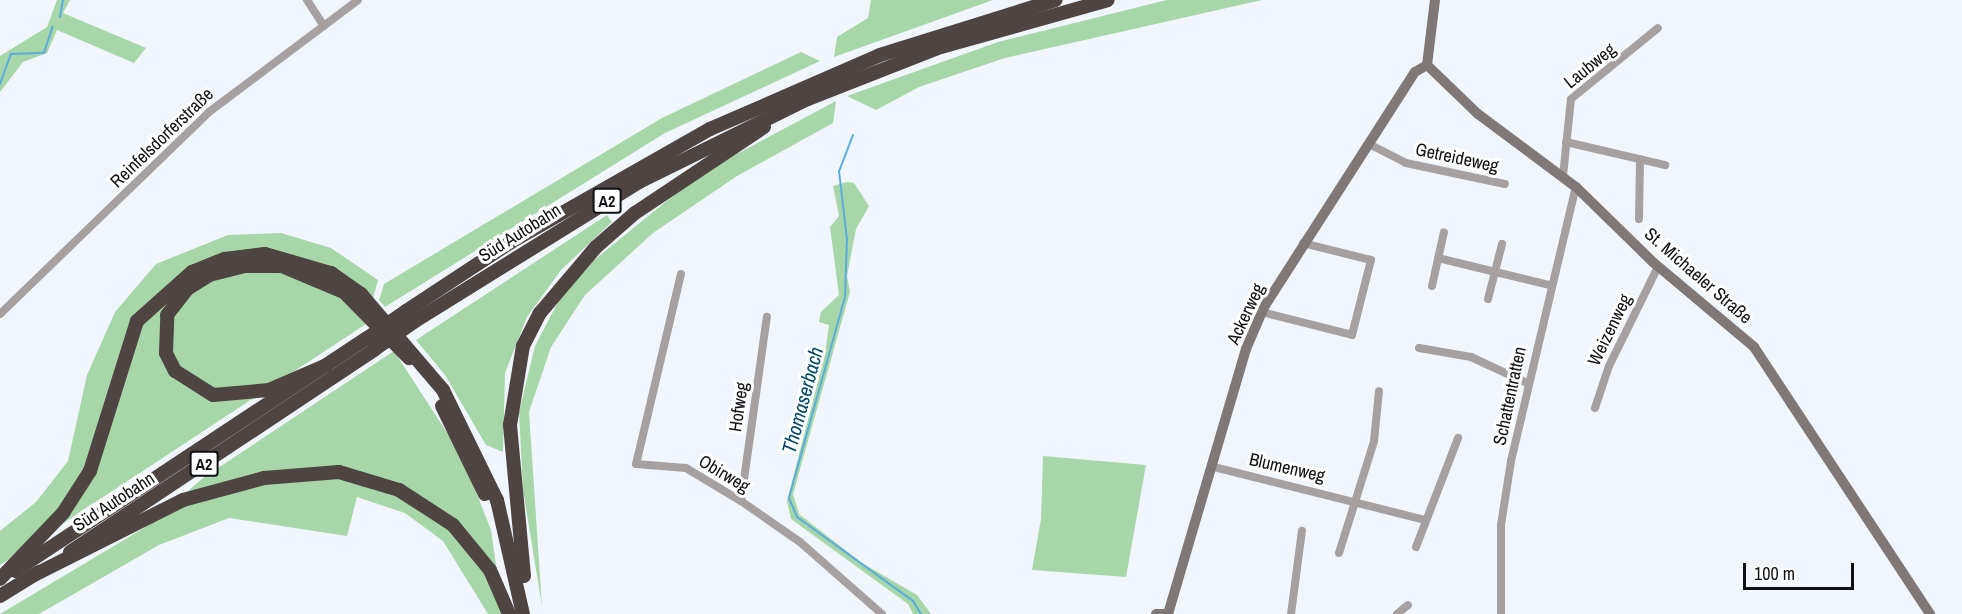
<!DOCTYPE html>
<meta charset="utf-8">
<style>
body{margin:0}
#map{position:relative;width:1962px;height:614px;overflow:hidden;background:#f1f6fe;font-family:"Archivo Narrow",sans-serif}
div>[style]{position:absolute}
.green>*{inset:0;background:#a7d6a8}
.stream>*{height:2px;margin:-1px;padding:0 1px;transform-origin:1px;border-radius:1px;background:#59adde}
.street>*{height:8px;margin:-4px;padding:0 4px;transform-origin:4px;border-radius:4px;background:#a6a1a0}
.secondary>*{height:10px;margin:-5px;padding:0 5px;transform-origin:5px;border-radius:5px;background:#807876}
.highway>*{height:14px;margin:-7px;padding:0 7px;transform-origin:7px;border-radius:7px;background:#4e4441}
.highway-bridge>*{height:14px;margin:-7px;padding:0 7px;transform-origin:7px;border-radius:7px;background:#4e4441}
span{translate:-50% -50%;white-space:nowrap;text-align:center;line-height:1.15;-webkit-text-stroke:6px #fff;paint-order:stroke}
.shield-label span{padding:2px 4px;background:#fff;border:2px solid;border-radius:4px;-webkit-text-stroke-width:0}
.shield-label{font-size:16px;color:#0f1114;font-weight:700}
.street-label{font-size:18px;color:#0f1114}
.water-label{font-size:20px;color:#004868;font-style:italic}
.scale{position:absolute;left:1743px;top:563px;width:111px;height:27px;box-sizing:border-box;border:3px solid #0f1114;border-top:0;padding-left:8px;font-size:18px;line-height:21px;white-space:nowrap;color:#0f1114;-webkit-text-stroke:4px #fff;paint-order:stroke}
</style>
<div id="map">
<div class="green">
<i style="clip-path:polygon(57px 0,70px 0,63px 13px,146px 48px,134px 63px,57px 30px,47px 53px,23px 62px,0 92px,0 56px,47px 27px)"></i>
<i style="clip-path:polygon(871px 0,993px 0,834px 57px,837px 37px,868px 18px)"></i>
<i style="clip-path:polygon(1167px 0,1262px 0,1005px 58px,919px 87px,876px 110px,847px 96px,998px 42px)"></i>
<i style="clip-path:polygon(801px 52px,820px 61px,665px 133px,385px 307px,379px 300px,384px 284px,662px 118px)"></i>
<i style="clip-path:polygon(836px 101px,833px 123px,737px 176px,653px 233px,585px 295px,551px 347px,529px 412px,542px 606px,523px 490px,519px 412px,535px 346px,557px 304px,588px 265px,701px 173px)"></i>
<i style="clip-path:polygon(847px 182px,854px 183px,869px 206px,856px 229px,847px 276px,850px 292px,793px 494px,799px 514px,862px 563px,917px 595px,931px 614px,913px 614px,908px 604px,791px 519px,787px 501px,825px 353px,829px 325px,819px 322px,821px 312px,839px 295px,830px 227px,839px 216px,833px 186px)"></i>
<i style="clip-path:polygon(607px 215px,612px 222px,561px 270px,527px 317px,505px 373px,503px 452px,486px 445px,445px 375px,416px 340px)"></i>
<i style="clip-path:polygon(281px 233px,331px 248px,378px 280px,366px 324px,0 565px,0 531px,36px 502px,68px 461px,87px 375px,115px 312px,156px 264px,228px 235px)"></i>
<i style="clip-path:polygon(394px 351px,462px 456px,491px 530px,503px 614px,488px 614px,443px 541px,405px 513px,357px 497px,347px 536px,229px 518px,159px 545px,39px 614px,0 614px,149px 525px,203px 478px)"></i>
<i style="clip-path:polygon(1043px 456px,1146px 465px,1126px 577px,1032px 570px,1041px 519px)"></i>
</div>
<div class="stream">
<i style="left:60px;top:17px;width:17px;rotate:-80deg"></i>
<i style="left:0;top:84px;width:32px;rotate:-70deg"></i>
<i style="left:11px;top:54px;width:33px;rotate:-2deg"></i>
<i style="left:44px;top:53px;width:28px;rotate:-72deg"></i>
<i style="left:853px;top:135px;width:39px;rotate:111deg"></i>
<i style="left:839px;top:171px;width:68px;rotate:83.3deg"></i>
<i style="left:847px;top:239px;width:58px;rotate:92deg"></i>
<i style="left:845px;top:297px;width:209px;rotate:105.6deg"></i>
<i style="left:789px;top:498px;width:21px;rotate:67deg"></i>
<i style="left:797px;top:517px;width:143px;rotate:35.9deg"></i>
<i style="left:913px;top:601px;width:15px;rotate:58deg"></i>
</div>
<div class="street">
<i style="left:307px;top:0;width:31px;rotate:57deg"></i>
<i style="left:1566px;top:142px;width:102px;rotate:13.1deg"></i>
<i style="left:1371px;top:145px;width:39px;rotate:27deg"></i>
<i style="left:1406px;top:163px;width:101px;rotate:12deg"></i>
<i style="left:1563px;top:176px;width:77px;rotate:-84.1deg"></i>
<i style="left:1571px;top:99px;width:112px;rotate:-39.2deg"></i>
<i style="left:1639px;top:219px;width:60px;rotate:-89deg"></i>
<i style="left:1438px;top:258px;width:115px;rotate:13.6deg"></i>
<i style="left:681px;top:274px;width:195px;rotate:103.3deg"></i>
<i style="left:636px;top:464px;width:50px;rotate:4.6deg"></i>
<i style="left:686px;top:468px;width:64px;rotate:31deg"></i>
<i style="left:741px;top:501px;width:72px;rotate:34.8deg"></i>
<i style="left:800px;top:542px;width:109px;rotate:41.3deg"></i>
<i style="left:1432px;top:286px;width:55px;rotate:-77.5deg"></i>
<i style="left:1488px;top:299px;width:57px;rotate:-75.7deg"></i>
<i style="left:1262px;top:312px;width:93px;rotate:14.3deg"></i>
<i style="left:1352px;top:335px;width:77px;rotate:-75.8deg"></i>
<i style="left:1371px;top:260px;width:70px;rotate:-166deg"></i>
<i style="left:0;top:314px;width:291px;rotate:-44deg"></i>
<i style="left:209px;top:112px;width:186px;rotate:-36.9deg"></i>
<i style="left:1419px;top:348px;width:53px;rotate:9.8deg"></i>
<i style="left:1471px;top:357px;width:62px;rotate:24.9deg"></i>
<i style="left:1595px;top:408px;width:44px;rotate:-71.6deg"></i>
<i style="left:1609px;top:366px;width:110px;rotate:-63.7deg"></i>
<i style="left:1214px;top:467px;width:218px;rotate:14.1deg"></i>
<i style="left:741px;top:501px;width:186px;rotate:-82deg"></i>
<i style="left:1416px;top:547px;width:117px;rotate:-68.9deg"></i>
<i style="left:1339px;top:553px;width:117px;rotate:-72.6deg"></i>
<i style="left:1374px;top:441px;width:50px;rotate:-84.3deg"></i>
<i style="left:1291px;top:614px;width:84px;rotate:-82.5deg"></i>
<i style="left:1397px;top:614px;width:14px;rotate:-39deg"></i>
<i style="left:1501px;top:614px;width:89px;rotate:-90deg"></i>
<i style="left:1501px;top:525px;width:65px;rotate:-81.1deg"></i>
<i style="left:1511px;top:461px;width:282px;rotate:-76.7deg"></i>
</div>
<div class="secondary">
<i style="left:1435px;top:0;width:65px;rotate:97deg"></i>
<i style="left:1427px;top:65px;width:71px;rotate:43.9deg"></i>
<i style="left:1478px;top:114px;width:122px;rotate:36.7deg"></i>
<i style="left:1576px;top:187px;width:109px;rotate:44.3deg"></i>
<i style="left:1654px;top:263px;width:131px;rotate:40deg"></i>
<i style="left:1754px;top:347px;width:320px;rotate:56.6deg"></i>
<i style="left:1156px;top:614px;width:12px"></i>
<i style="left:1168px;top:614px;width:276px;rotate:-73.6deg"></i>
<i style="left:1246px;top:349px;width:46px;rotate:-66.8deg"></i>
<i style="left:1264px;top:307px;width:279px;rotate:-57.3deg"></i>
<i style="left:1415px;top:72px;width:14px;rotate:-30deg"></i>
</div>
<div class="highway">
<i style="left:406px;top:311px;width:126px;rotate:-33.3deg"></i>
<i style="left:511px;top:242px;width:229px;rotate:-29.6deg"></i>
<i style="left:710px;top:129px;width:185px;rotate:-23.5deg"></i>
<i style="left:880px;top:55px;width:184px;rotate:-17.4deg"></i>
<i style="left:415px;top:321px;width:264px;rotate:-31.8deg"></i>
<i style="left:639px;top:182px;width:188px;rotate:-26.2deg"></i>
<i style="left:808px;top:99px;width:143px;rotate:-21.4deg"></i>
<i style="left:941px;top:47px;width:173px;rotate:-15.7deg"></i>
<i style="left:327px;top:365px;width:63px;rotate:156.7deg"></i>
<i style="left:269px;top:390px;width:56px;rotate:174.9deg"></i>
<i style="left:213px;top:395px;width:45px;rotate:-147.7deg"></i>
<i style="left:175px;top:371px;width:20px;rotate:-117deg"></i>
<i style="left:166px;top:353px;width:38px;rotate:-88deg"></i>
<i style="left:167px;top:315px;width:33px;rotate:-52deg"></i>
<i style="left:187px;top:289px;width:26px;rotate:-32deg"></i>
<i style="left:209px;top:275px;width:37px;rotate:-14deg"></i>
<i style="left:245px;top:266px;width:37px"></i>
<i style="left:282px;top:266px;width:67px;rotate:22.8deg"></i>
<i style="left:344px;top:292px;width:93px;rotate:45.4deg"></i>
<i style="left:442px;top:406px;width:98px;rotate:64deg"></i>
<i style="left:70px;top:552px;width:366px;rotate:-33.6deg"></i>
<i style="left:15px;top:571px;width:421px;rotate:-33.5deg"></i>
<i style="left:32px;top:576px;width:169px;rotate:-26.7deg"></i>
<i style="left:183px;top:500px;width:84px;rotate:-15.2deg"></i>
<i style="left:264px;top:478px;width:75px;rotate:-4.6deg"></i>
<i style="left:339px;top:472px;width:63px;rotate:16.7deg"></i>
<i style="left:399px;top:490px;width:64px;rotate:32.9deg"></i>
<i style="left:453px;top:525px;width:58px;rotate:50.6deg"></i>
<i style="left:490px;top:570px;width:48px;rotate:66.6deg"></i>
<i style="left:524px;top:576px;width:152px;rotate:-95.3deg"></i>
<i style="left:510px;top:425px;width:80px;rotate:-80.7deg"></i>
<i style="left:523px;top:346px;width:37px;rotate:-63deg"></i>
<i style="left:540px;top:313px;width:87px;rotate:-49.7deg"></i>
<i style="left:596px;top:247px;width:52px;rotate:-41.1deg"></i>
<i style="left:635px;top:213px;width:155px;rotate:-33.7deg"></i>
<i style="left:0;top:579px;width:91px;rotate:-46.3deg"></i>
<i style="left:63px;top:513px;width:50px;rotate:-57.3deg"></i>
<i style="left:90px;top:471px;width:157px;rotate:-72.6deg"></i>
<i style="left:137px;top:321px;width:74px;rotate:-41.7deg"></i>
<i style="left:192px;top:272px;width:35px;rotate:-22deg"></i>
<i style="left:225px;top:259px;width:40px;rotate:-7.1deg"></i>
<i style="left:265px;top:254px;width:69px;rotate:16.1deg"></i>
<i style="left:331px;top:273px;width:37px;rotate:35deg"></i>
<i style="left:361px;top:294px;width:126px;rotate:49.5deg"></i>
<i style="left:443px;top:390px;width:123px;rotate:63.9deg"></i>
<i style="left:497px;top:500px;width:117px;rotate:77.2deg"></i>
<i style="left:0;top:596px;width:46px;rotate:-31.6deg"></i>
</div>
<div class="highway-bridge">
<i style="left:366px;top:339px;width:49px;rotate:-35deg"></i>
<i style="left:375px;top:349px;width:49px;rotate:-35deg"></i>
</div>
<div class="shield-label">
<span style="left:607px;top:201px">A2</span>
<span style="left:204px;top:464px">A2</span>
</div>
<div class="street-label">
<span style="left:1590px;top:66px;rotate:-39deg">Laubweg</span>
<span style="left:162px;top:138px;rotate:-44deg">Reinfelsdorferstraße</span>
<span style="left:1457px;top:158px;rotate:12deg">Getreideweg</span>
<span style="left:520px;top:233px;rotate:-32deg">Süd Autobahn</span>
<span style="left:1698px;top:276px;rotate:41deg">St. Michaeler Straße</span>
<span style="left:1246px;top:314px;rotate:-65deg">Ackerweg</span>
<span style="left:1610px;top:330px;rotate:-64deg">Weizenweg</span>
<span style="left:1510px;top:396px;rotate:-78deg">Schattentratten</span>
<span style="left:739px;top:407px;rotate:-82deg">Hofweg</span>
<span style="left:1287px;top:468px;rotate:13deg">Blumenweg</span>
<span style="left:724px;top:474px;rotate:31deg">Obirweg</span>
<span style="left:114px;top:502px;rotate:-33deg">Süd Autobahn</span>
</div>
<div class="water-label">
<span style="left:802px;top:400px;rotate:-75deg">Thomaserbach</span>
</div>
<div class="scale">100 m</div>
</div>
